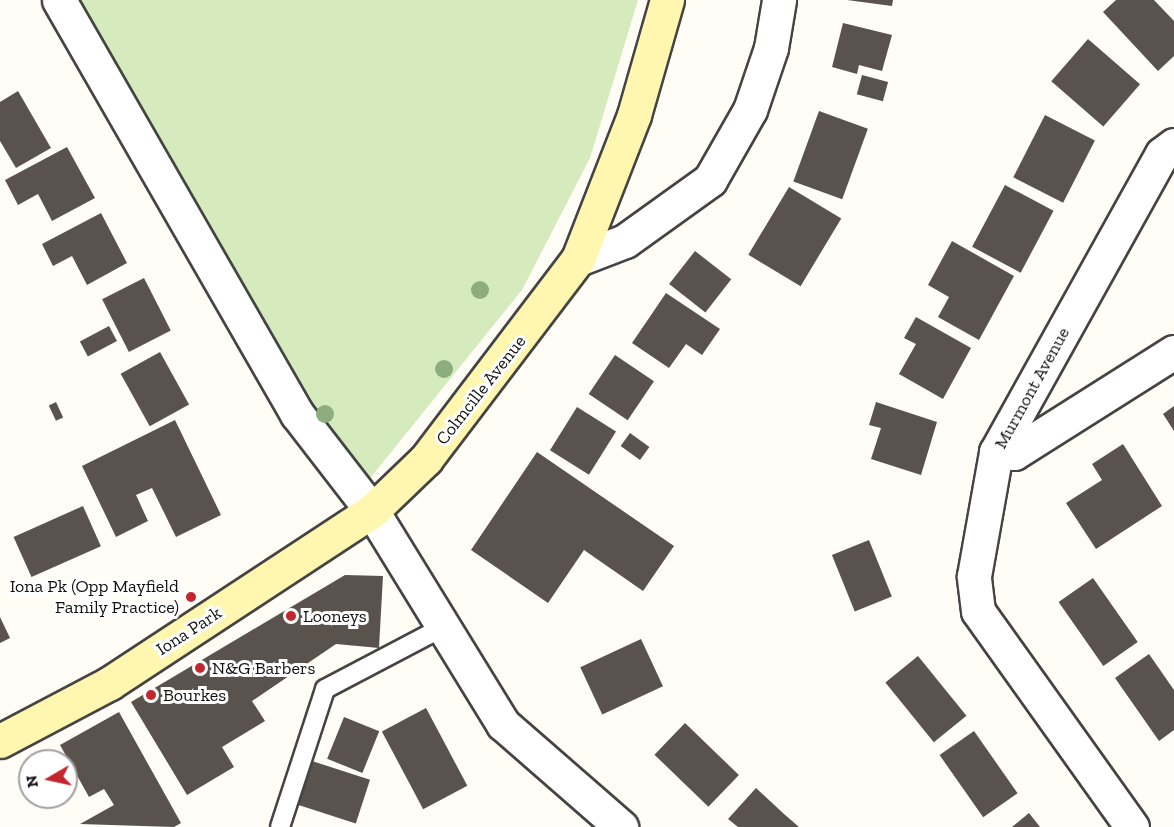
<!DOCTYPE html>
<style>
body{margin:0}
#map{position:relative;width:1174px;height:827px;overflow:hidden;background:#fffdf5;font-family:"Zilla Slab",serif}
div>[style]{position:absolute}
.green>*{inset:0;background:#d5ebbd}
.building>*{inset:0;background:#5a524d;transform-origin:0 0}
.roads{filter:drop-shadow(2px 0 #444) drop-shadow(-2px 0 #444) drop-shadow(0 2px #444) drop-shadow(0 -2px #444)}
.lane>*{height:18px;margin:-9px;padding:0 9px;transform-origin:9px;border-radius:9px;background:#fff}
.street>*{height:33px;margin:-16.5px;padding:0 16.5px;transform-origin:16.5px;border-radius:16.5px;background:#fff}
.secondary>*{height:33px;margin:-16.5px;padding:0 16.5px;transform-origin:16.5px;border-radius:16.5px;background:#fff6b0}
.trees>*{width:18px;height:18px;margin:-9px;border-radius:50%;background:#8dad7f}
.dots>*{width:16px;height:16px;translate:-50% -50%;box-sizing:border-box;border:3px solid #fff;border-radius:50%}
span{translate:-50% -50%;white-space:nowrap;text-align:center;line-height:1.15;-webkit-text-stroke:6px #fff;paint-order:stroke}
.street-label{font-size:18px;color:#111}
.poi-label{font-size:18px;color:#111}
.right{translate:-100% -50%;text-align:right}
.left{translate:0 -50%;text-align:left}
.north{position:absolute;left:18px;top:749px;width:60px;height:60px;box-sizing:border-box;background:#fff;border:2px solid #a0a0a0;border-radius:50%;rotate:261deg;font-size:16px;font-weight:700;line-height:24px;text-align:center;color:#111}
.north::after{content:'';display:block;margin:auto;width:21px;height:27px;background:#c4262e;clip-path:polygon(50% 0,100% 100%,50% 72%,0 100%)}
</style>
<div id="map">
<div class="green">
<i style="clip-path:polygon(77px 0,638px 0,590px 158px,522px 290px,363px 487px,111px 71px)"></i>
</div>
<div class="building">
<i style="clip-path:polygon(847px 0,893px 0,892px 6px)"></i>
<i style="clip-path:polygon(1116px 0,1154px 0,1174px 21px,1174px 56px,1158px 71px,1103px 12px)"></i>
<i style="clip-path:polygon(843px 23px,892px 35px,882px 71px,859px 65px,857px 74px,832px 67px)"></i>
<i style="left:1088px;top:39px;width:69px;height:56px;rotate:41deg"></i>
<i style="left:862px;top:75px;width:27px;height:20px;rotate:15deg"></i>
<i style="clip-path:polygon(18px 91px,51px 148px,16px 168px,0 141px,0 102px)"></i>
<i style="left:819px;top:111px;width:52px;height:75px;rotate:20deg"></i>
<i style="left:1045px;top:115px;width:56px;height:70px;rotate:27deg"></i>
<i style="clip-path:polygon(67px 147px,95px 198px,52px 221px,38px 194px,18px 205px,5px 180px)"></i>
<i style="left:1005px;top:185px;width:55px;height:70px;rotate:28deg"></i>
<i style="left:789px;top:187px;width:61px;height:79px;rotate:31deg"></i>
<i style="clip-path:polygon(101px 213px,127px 263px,87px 285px,72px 256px,53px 266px,42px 244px)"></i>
<i style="clip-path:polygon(952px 241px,1014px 276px,979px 340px,938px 317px,949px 297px,928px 285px)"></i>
<i style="left:695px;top:251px;width:46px;height:42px;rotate:38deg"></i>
<i style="left:144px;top:278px;width:59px;height:47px;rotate:63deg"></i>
<i style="clip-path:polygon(666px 293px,720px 329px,702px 355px,686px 344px,669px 368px,632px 343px)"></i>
<i style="clip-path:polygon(916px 317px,971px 348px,943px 399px,899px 374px,916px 344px,904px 338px)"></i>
<i style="left:109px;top:326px;width:17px;height:33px;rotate:62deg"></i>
<i style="left:160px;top:352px;width:60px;height:45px;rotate:61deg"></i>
<i style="left:615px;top:355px;width:47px;height:47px;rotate:34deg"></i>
<i style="left:56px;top:402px;width:17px;height:8px;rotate:65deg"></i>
<i style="clip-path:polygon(876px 402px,937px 422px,921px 475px,871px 459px,881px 428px,869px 425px)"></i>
<i style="clip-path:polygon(1174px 406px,1174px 431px,1163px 414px)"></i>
<i style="left:577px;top:407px;width:46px;height:51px;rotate:32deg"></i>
<i style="clip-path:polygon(175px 420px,221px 515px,176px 537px,152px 488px,136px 495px,148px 521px,116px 537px,82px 466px)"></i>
<i style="left:630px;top:433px;width:24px;height:16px;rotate:36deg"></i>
<i style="clip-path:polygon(1123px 444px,1162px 506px,1096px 549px,1066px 503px,1102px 480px,1092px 464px)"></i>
<i style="clip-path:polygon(537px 452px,674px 546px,643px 591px,584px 550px,548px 603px,471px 550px)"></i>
<i style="left:83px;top:506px;width:44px;height:76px;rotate:66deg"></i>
<i style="left:869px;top:540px;width:61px;height:40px;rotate:68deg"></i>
<i style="clip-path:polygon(345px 575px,383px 576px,379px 648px,336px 644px,252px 701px,265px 721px,222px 747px,234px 767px,187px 795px,131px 702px)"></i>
<i style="left:1093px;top:578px;width:78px;height:42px;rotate:55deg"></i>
<i style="clip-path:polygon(0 617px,10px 638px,0 643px)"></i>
<i style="left:641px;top:639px;width:52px;height:67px;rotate:65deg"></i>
<i style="clip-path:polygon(1149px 654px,1174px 690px,1174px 730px,1159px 741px,1115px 678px)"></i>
<i style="left:918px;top:656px;width:77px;height:42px;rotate:51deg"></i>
<i style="left:426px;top:708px;width:88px;height:50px;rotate:62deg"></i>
<i style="clip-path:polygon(119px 712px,181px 823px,174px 827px,80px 824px,114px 805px,104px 789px,89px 797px,60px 745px)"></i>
<i style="left:344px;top:717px;width:38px;height:45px;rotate:22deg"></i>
<i style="left:685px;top:723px;width:75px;height:44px;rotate:44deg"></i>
<i style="left:974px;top:731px;width:76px;height:42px;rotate:55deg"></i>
<i style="left:312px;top:761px;width:61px;height:46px;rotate:18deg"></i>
<i style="clip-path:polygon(756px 788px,784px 814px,799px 827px,738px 827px,728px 819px)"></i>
<i style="clip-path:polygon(1029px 813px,1040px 827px,1012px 827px)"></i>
</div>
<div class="roads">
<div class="lane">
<i style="left:280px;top:827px;width:145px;rotate:-71.9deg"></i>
<i style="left:325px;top:689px;width:133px;rotate:-27.7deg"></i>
</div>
<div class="street">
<i style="left:59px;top:0;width:478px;rotate:60.1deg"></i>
<i style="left:297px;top:414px;width:123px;rotate:52.3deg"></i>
<i style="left:372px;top:511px;width:250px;rotate:58.4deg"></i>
<i style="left:503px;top:724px;width:157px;rotate:41.1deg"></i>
<i style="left:578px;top:259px;width:50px;rotate:-21deg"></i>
<i style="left:625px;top:241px;width:105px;rotate:-35.7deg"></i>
<i style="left:710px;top:180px;width:81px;rotate:-60.3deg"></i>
<i style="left:750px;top:110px;width:65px;rotate:-71.3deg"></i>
<i style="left:771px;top:48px;width:49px;rotate:-80.5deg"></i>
<i style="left:996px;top:452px;width:18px;rotate:3deg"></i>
<i style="left:1014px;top:453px;width:189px;rotate:-32.3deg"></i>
<i style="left:1132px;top:827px;width:265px;rotate:-125.5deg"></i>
<i style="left:978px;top:611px;width:35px;rotate:-97deg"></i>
<i style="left:974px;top:576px;width:126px;rotate:-79.9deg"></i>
<i style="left:996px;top:452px;width:341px;rotate:-60.9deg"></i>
<i style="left:1162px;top:154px;width:15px;rotate:-37deg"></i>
</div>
<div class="secondary">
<i style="left:0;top:741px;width:124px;rotate:-27.8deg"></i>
<i style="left:110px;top:683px;width:313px;rotate:-33.3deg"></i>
<i style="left:372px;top:511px;width:75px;rotate:-43.9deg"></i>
<i style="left:426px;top:459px;width:251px;rotate:-52.8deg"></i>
<i style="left:578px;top:259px;width:155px;rotate:-68.7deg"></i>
<i style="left:634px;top:115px;width:120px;rotate:-74deg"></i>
</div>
</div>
<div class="trees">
<i style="left:480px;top:290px"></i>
<i style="left:444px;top:369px"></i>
<i style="left:325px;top:414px"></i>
</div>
<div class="dots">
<i style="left:191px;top:597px;background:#c4262e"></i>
<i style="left:291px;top:616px;background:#c4262e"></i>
<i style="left:200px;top:668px;background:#c4262e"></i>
<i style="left:151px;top:695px;background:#c4262e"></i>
</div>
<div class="street-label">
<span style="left:1032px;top:388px;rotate:-61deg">Murmont Avenue</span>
<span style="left:481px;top:390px;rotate:-52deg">Colmcille Avenue</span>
<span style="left:189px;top:631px;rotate:-33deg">Iona Park</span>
</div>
<div class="poi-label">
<span class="right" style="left:179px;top:597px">Iona Pk (Opp Mayfield<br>Family Practice)</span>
<span class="left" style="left:303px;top:616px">Looneys</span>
<span class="left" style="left:212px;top:668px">N&amp;G Barbers</span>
<span class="left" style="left:163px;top:695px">Bourkes</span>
</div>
<div class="north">N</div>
</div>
